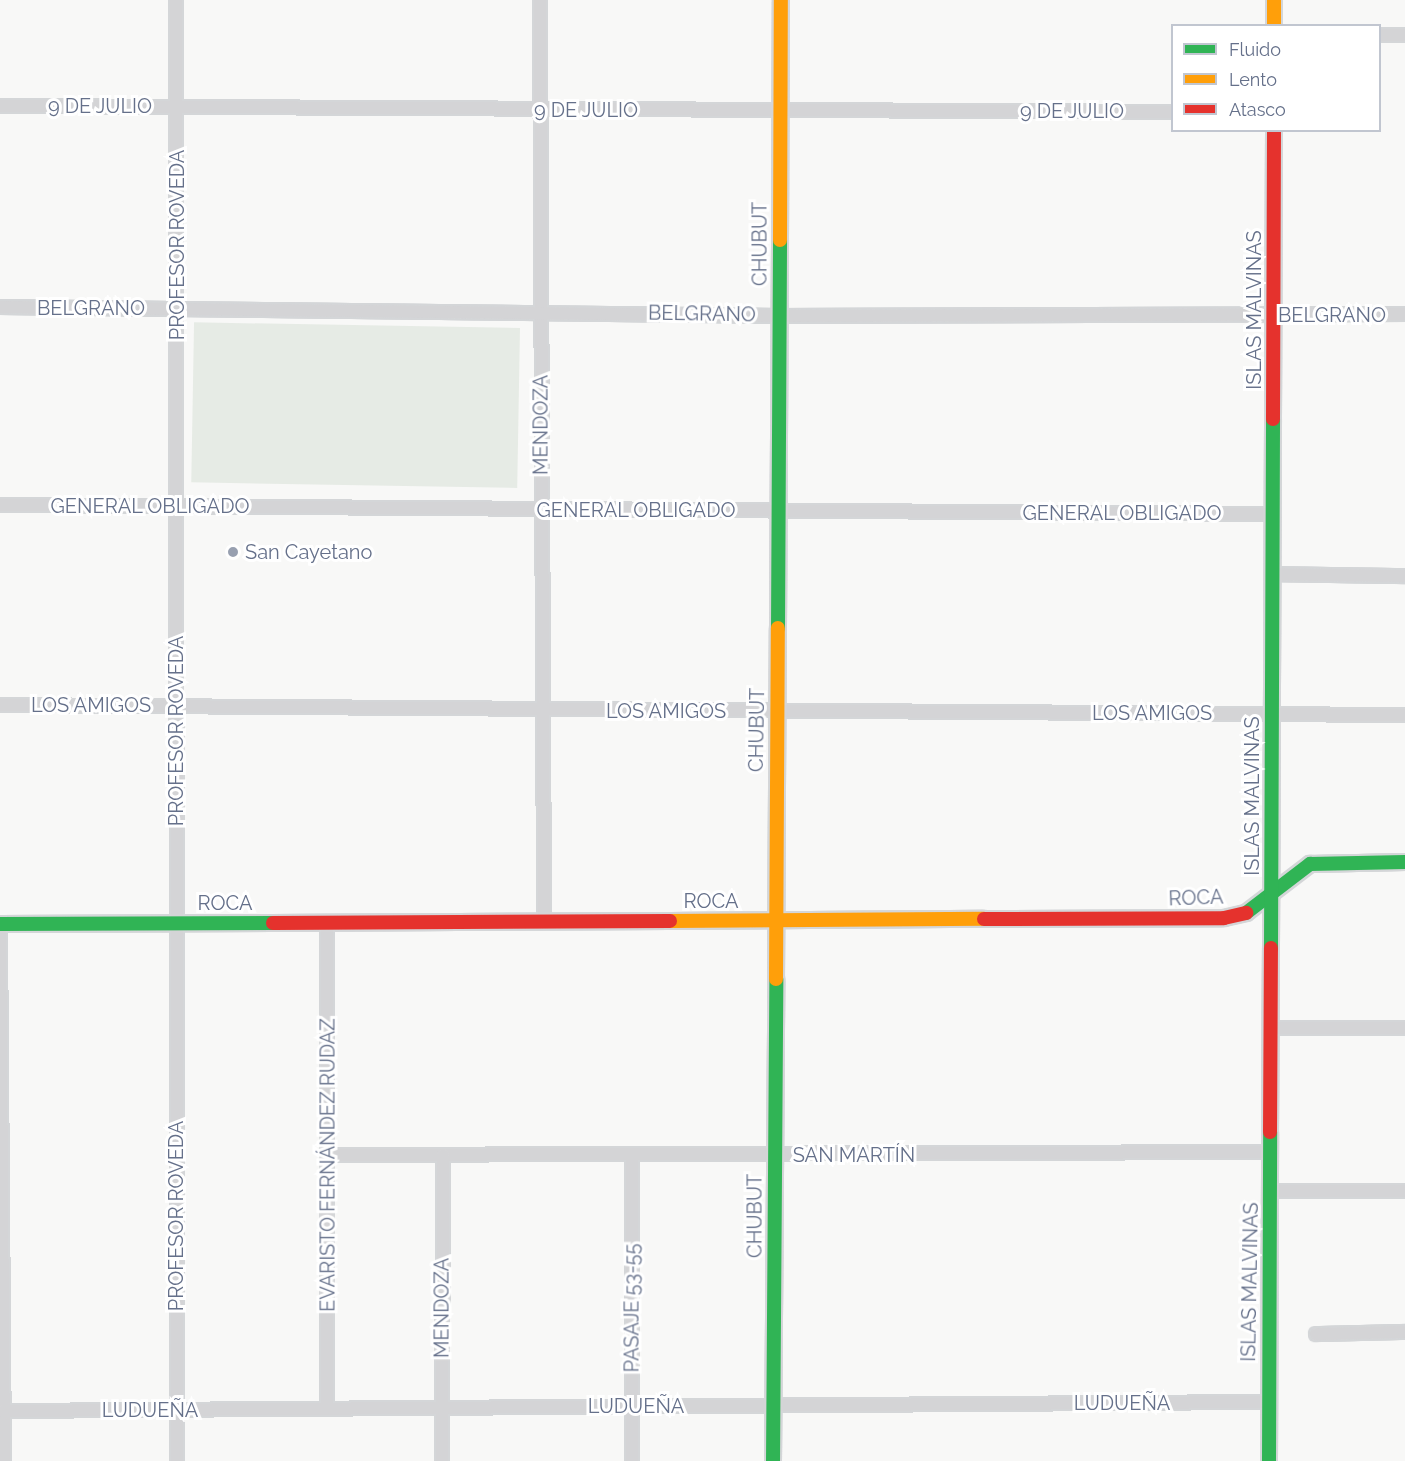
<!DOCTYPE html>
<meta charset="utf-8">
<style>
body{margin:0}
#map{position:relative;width:1405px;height:1461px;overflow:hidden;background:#f8f8f7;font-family:Raleway,sans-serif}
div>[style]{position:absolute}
.green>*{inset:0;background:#e6ebe5;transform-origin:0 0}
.roads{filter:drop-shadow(2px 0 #d4d6d8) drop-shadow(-2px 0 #d4d6d8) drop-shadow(0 2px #d4d6d8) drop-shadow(0 -2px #d4d6d8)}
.street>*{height:12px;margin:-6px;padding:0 6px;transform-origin:6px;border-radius:6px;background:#d4d4d6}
.fast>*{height:14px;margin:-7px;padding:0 7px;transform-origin:7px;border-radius:7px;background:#30b455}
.slow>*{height:14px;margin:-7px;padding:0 7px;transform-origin:7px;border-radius:7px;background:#ff9f0a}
.jam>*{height:14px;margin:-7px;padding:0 7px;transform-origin:7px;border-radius:7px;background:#e5322d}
.dots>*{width:16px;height:16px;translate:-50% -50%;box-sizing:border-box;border:3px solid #fff;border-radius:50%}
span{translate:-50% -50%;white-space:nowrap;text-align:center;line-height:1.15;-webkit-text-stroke:6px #fff;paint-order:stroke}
.street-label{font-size:20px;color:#65708a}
.poi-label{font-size:20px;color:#65708a}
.left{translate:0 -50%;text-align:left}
.legend{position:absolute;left:1171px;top:24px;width:210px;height:108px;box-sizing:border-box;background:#fff;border:2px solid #c1c6d0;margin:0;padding:8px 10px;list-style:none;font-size:18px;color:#65708a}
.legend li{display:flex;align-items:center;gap:12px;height:30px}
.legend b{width:30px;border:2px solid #c1c6d0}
</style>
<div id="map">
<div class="green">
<i style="left:520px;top:328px;width:160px;height:326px;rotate:91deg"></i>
</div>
<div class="roads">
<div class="street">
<i style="left:176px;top:0;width:1461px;rotate:89.96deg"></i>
<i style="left:540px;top:0;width:922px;rotate:89.75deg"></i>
<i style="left:1380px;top:35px;width:25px"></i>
<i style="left:0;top:106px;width:1172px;rotate:0.29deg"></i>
<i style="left:0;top:307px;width:779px;rotate:0.66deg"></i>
<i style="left:779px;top:316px;width:626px;rotate:-0.18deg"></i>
<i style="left:0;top:505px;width:1271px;rotate:0.41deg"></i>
<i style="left:1272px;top:574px;width:133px;rotate:0.9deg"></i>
<i style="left:0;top:705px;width:1405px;rotate:0.41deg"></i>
<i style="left:327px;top:923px;width:485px;rotate:90deg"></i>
<i style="left:0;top:924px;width:537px;rotate:89.57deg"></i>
<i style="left:1271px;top:1028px;width:134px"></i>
<i style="left:329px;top:1155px;width:942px;rotate:-0.18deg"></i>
<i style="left:632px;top:1155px;width:306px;rotate:90deg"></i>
<i style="left:1271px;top:1191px;width:134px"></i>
<i style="left:1316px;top:1334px;width:89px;rotate:-1.3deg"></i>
<i style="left:3px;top:1411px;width:1265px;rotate:-0.41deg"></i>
<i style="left:442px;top:1461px;width:306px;rotate:-89.8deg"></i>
</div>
<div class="fast">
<i style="left:778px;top:628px;width:388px;rotate:-89.7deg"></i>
<i style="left:1246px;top:913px;width:81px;rotate:-37.4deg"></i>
<i style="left:1310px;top:864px;width:95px;rotate:-1.2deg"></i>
<i style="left:0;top:924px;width:273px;rotate:-0.2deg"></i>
<i style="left:1271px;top:948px;width:529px;rotate:-89.78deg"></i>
<i style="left:773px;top:1461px;width:482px;rotate:-89.6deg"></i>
<i style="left:1269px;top:1461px;width:329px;rotate:-89.8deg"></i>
</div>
<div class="slow">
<i style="left:1274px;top:0;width:26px;rotate:90deg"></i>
<i style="left:780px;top:240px;width:240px;rotate:-89.8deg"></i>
<i style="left:670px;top:921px;width:314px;rotate:-0.4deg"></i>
<i style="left:776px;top:979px;width:351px;rotate:-89.7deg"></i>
</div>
<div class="jam">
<i style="left:1273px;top:419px;width:289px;rotate:-89.8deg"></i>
<i style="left:984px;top:919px;width:240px;rotate:-0.2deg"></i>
<i style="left:1224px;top:918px;width:23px;rotate:-13deg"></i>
<i style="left:273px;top:923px;width:397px;rotate:-0.3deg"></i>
<i style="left:1270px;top:1132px;width:184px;rotate:-89.7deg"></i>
</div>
</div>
<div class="dots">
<i style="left:233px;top:552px;background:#98a0b0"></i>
</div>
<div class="street-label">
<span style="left:100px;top:106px">9 DE JULIO</span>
<span style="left:586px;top:110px">9 DE JULIO</span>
<span style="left:1072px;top:111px">9 DE JULIO</span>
<span style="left:760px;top:244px;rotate:-90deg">CHUBUT</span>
<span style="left:177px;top:245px;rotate:-90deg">PROFESOR ROVEDA</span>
<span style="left:91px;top:308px">BELGRANO</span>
<span style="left:1254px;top:310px;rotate:-90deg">ISLAS MALVINAS</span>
<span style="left:702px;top:314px;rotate:1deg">BELGRANO</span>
<span style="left:1332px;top:315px">BELGRANO</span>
<span style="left:541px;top:425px;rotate:-90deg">MENDOZA</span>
<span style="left:150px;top:506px">GENERAL OBLIGADO</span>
<span style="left:636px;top:510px">GENERAL OBLIGADO</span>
<span style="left:1122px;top:513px">GENERAL OBLIGADO</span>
<span style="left:91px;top:705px">LOS AMIGOS</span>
<span style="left:666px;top:711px">LOS AMIGOS</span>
<span style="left:1152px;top:713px">LOS AMIGOS</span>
<span style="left:757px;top:730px;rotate:-89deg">CHUBUT</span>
<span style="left:176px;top:731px;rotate:-90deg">PROFESOR ROVEDA</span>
<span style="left:1252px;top:796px;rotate:-90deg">ISLAS MALVINAS</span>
<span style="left:1196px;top:898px;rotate:-2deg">ROCA</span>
<span style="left:711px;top:901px">ROCA</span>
<span style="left:225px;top:903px">ROCA</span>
<span style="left:854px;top:1155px">SAN MARTÍN</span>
<span style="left:328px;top:1165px;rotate:-90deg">EVARISTO FERNÁNDEZ RUDAZ</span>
<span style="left:176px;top:1216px;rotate:-90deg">PROFESOR ROVEDA</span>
<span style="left:755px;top:1216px;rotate:-90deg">CHUBUT</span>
<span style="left:1250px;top:1282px;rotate:-89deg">ISLAS MALVINAS</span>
<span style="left:442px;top:1308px;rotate:-90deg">MENDOZA</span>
<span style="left:632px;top:1308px;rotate:-90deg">PASAJE 53-55</span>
<span style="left:1122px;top:1403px">LUDUEÑA</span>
<span style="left:636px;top:1406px">LUDUEÑA</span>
<span style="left:150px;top:1410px">LUDUEÑA</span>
</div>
<div class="poi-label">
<span class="left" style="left:245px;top:552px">San Cayetano</span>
</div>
<ul class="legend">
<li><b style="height:8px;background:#30b455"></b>Fluido</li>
<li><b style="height:8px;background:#ff9f0a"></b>Lento</li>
<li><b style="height:8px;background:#e5322d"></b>Atasco</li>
</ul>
</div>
